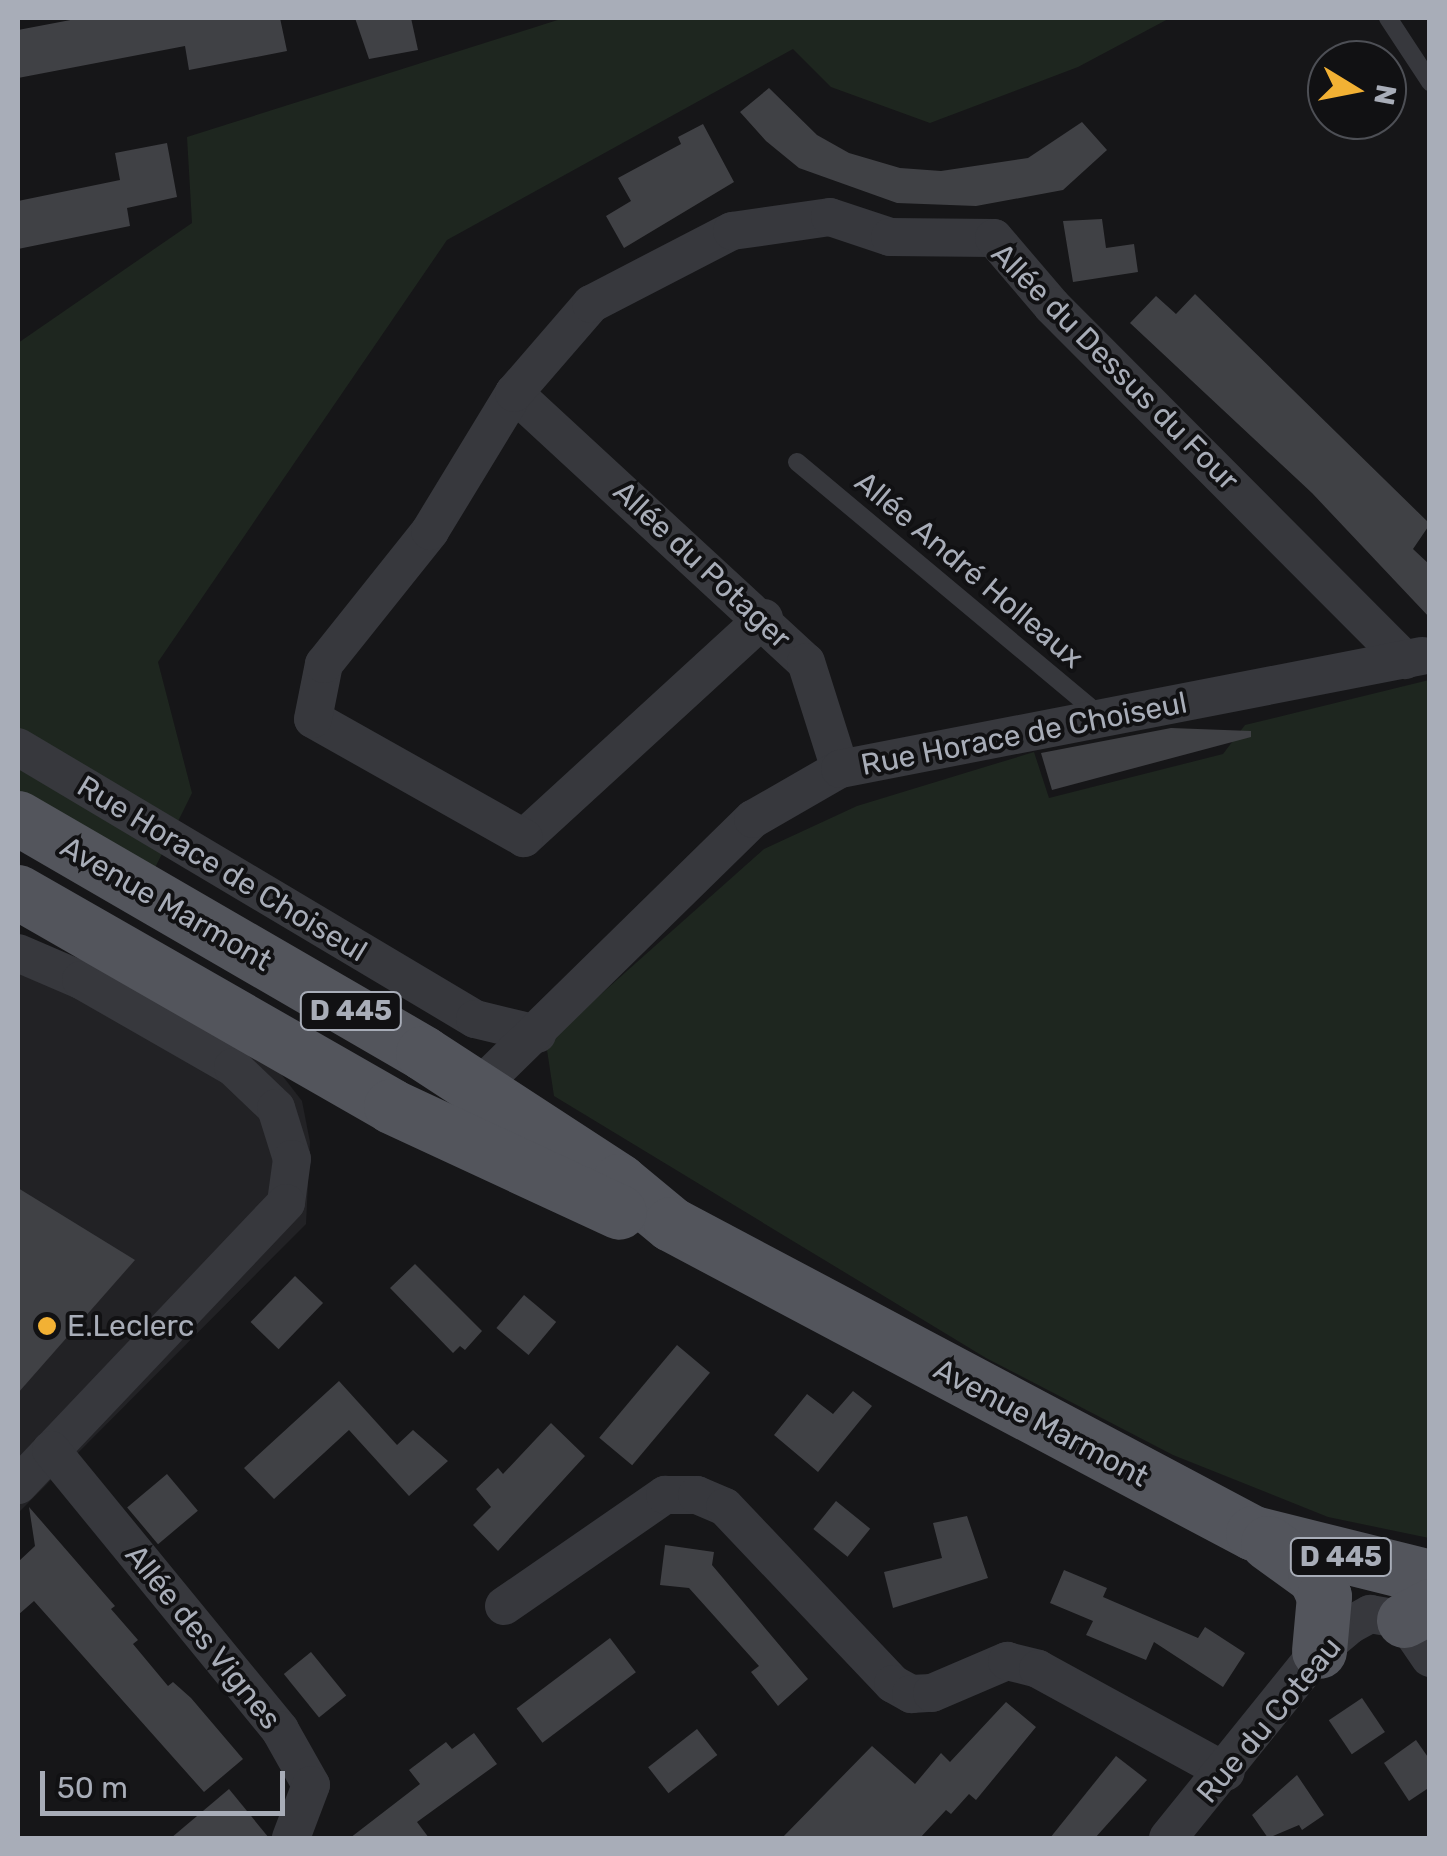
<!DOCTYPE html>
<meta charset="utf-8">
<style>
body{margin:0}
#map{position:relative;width:1447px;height:1856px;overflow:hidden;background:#161618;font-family:Rubik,sans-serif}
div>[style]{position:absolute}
.built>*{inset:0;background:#222225}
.green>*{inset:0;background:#1e261f}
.building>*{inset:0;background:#404145;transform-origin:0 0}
.service>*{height:18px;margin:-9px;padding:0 9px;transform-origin:9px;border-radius:9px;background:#37383d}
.minor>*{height:38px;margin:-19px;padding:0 19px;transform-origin:19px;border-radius:19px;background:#37383d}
.primary>*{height:55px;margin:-27.5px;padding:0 27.5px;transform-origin:27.5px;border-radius:27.5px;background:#53555c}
.dots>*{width:28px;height:28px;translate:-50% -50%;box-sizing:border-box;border:5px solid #111113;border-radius:50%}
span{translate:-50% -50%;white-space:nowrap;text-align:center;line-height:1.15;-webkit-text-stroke:8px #111113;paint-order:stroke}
.shield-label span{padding:2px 8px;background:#111113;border:2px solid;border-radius:8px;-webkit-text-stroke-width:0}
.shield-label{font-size:28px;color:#a8adb8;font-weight:700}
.street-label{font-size:30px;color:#a8adb8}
.poi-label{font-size:30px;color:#a8adb8}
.left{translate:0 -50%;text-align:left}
.frame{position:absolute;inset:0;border:20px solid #a8adb8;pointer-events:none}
.north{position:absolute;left:1307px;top:40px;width:100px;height:100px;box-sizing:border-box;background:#111113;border:2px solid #4d4f55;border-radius:50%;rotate:100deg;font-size:28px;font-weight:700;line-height:40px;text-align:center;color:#a8adb8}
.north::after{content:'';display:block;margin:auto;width:35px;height:45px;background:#f2b134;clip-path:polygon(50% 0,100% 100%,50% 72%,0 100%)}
.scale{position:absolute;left:40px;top:1771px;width:245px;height:45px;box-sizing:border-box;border:5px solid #a8adb8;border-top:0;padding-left:12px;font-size:30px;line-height:35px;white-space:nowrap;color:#a8adb8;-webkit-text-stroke:8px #111113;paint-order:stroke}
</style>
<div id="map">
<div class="built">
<i style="clip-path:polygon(18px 957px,261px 1048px,302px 1101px,310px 1142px,306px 1224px,18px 1513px)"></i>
</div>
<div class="green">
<i style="clip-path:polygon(564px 18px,1170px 18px,1078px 67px,930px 123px,831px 87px,793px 49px,447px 240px,158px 662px,192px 793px,149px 880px,18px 804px,18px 343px,192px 223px,187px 137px)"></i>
<i style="clip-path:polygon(1429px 680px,1429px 1538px,1328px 1517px,1173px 1455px,986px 1358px,554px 1096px,547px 1050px,555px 1035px,764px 849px,857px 806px,1034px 752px,1049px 798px,1223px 754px,1245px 725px)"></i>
</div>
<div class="building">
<i style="clip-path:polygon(81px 18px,280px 18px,287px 51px,189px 70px,185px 46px,18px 78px,18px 30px)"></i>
<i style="clip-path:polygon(355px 18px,411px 18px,418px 50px,369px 59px)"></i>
<i style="clip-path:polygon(769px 88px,817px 135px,849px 153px,900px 168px,941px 171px,1028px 158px,1082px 122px,1107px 150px,1063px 190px,976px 206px,897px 203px,799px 168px,766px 141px,740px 112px)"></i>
<i style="clip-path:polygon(703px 124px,734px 182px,624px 248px,606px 216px,631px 201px,618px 178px,681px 144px,678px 137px)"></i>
<i style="clip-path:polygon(167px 143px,177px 197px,127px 208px,130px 226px,18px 249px,18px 201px,120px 180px,115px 153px)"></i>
<i style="clip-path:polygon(1102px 219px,1106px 248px,1134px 244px,1138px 272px,1073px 282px,1063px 221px)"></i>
<i style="clip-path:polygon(1195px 294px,1430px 524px,1413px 549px,1430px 565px,1430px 618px,1312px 493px,1130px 323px,1156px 296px,1176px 314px)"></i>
<i style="clip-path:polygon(1171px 728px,1251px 731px,1251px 737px,1052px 790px,1041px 753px)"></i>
<i style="clip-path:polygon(18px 1188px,135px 1260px,18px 1393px)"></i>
<i style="clip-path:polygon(415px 1264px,482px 1331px,465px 1350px,460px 1346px,453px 1353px,390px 1288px)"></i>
<i style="left:295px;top:1276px;width:39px;height:64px;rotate:44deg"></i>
<i style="left:524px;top:1295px;width:42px;height:43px;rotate:40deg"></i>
<i style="left:677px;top:1345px;width:43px;height:121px;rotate:40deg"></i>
<i style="clip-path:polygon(339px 1381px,397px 1445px,413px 1430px,448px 1461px,409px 1496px,349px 1430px,274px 1499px,244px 1468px)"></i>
<i style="clip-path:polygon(853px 1391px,872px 1406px,818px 1472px,774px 1435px,807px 1394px,833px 1414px)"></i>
<i style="clip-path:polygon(551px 1423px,585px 1456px,498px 1551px,473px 1525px,491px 1507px,476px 1489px,498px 1468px,503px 1474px)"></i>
<i style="left:167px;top:1474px;width:48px;height:52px;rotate:50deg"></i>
<i style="left:836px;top:1501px;width:44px;height:36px;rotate:39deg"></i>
<i style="clip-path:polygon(29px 1507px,115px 1606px,111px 1609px,138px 1640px,133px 1644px,168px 1686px,173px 1682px,191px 1698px,243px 1759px,204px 1792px,34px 1601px,18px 1615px,18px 1562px,35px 1546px)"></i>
<i style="clip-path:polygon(967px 1516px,988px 1578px,893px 1608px,884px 1572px,942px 1558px,933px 1523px)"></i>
<i style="clip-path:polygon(665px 1545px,714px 1552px,712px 1565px,808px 1679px,778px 1706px,751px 1672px,759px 1666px,689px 1588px,660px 1585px)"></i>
<i style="clip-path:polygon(1064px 1570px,1107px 1588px,1103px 1597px,1198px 1638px,1205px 1627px,1245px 1653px,1223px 1687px,1154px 1642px,1146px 1660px,1086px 1635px,1093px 1621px,1050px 1603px)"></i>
<i style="left:610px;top:1638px;width:43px;height:117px;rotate:53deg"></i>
<i style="left:311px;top:1652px;width:56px;height:35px;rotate:51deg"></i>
<i style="left:1362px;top:1698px;width:41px;height:40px;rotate:56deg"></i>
<i style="clip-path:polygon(1006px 1702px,1036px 1727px,976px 1800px,969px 1794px,951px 1814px,946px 1810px,920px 1838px,782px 1838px,872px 1746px,915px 1784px,941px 1753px,950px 1762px)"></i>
<i style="left:697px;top:1729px;width:33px;height:62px;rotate:52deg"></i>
<i style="clip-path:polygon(474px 1733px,497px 1764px,417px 1822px,429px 1838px,350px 1838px,420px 1784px,409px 1770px,446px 1742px,452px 1749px)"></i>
<i style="clip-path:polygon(1416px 1740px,1430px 1760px,1430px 1787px,1409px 1801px,1384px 1763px)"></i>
<i style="clip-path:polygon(1116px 1756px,1147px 1780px,1095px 1838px,1050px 1838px)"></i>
<i style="clip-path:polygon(1297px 1775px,1324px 1815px,1302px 1830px,1299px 1825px,1268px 1838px,1252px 1815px)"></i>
<i style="clip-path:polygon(229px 1789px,269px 1838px,171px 1838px)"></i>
</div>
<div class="service">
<i style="left:1388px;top:18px;width:77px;rotate:56.7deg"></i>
<i style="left:797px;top:462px;width:395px;rotate:39.9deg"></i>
</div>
<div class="minor">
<i style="left:514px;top:393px;width:397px;rotate:42.7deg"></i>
<i style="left:806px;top:662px;width:112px;rotate:72.4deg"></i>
<i style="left:764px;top:618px;width:326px;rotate:137.5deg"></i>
<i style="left:524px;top:838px;width:242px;rotate:-150.6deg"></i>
<i style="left:313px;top:719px;width:56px;rotate:-78.7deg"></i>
<i style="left:324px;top:664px;width:170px;rotate:-51.4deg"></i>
<i style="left:430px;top:531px;width:162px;rotate:-58.7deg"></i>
<i style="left:514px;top:393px;width:118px;rotate:-49.1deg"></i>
<i style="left:591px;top:304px;width:159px;rotate:-27.4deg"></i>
<i style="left:732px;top:231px;width:99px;rotate:-8.1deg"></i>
<i style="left:830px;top:217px;width:63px;rotate:18.4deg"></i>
<i style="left:890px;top:237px;width:104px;rotate:0.6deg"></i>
<i style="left:994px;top:238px;width:89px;rotate:49.5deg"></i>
<i style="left:1052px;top:306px;width:500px;rotate:45.1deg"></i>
<i style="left:18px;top:747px;width:532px;rotate:30.76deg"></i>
<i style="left:475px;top:1019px;width:64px;rotate:13.6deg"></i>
<i style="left:18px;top:953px;width:69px;rotate:23.2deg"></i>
<i style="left:81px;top:980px;width:175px;rotate:29.8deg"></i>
<i style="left:233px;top:1067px;width:59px;rotate:43.6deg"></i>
<i style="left:276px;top:1108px;width:53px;rotate:72.6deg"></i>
<i style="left:292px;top:1159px;width:44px;rotate:97.8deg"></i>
<i style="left:286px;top:1203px;width:389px;rotate:133.5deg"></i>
<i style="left:478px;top:1088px;width:385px;rotate:-44.4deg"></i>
<i style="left:753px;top:819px;width:100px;rotate:-29.9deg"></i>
<i style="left:840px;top:769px;width:593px;rotate:-10.99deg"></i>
<i style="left:51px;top:1450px;width:362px;rotate:50.7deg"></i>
<i style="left:280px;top:1730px;width:63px;rotate:60.6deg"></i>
<i style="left:311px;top:1785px;width:57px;rotate:110.7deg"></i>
<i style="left:504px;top:1606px;width:196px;rotate:-34.6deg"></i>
<i style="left:665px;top:1495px;width:32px"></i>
<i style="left:697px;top:1495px;width:30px;rotate:23deg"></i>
<i style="left:725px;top:1507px;width:244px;rotate:46.5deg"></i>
<i style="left:893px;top:1684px;width:21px;rotate:29deg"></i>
<i style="left:911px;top:1694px;width:21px;rotate:-3deg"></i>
<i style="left:932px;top:1693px;width:82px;rotate:-23.1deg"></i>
<i style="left:1007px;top:1661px;width:32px;rotate:14deg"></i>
<i style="left:1038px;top:1669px;width:214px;rotate:28.7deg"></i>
<i style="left:1168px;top:1838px;width:240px;rotate:-51.1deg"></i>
<i style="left:1319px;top:1651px;width:40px;rotate:-40deg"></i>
<i style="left:1350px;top:1625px;width:23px;rotate:-29deg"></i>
<i style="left:1370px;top:1614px;width:35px;rotate:10deg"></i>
<i style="left:1404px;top:1620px;width:46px;rotate:55.6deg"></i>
</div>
<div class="primary">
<i style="left:18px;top:818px;width:468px;rotate:30.1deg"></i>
<i style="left:423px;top:1053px;width:234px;rotate:33.1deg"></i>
<i style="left:619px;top:1181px;width:67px;rotate:39.6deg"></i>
<i style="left:671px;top:1224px;width:659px;rotate:27.97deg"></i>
<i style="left:1253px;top:1533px;width:182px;rotate:14deg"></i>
<i style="left:18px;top:892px;width:430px;rotate:29.8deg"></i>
<i style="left:391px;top:1106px;width:251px;rotate:24.9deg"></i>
<i style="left:1268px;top:1543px;width:58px;rotate:35.9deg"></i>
<i style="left:1315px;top:1577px;width:21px;rotate:65deg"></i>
<i style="left:1324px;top:1596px;width:55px;rotate:95.2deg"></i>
<i style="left:1404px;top:1620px;width:30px;rotate:-28deg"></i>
</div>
<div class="dots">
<i style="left:47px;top:1326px;background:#f2b134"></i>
</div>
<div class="shield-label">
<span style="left:351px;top:1011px">D 445</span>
<span style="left:1341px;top:1557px">D 445</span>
</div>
<div class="street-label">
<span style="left:1115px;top:367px;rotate:45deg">Allée du Dessus du Four</span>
<span style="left:702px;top:565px;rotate:43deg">Allée du Potager</span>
<span style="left:969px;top:570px;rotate:40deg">Allée André Holleaux</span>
<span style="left:1024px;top:734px;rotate:-11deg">Rue Horace de Choiseul</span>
<span style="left:222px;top:869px;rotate:31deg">Rue Horace de Choiseul</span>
<span style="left:166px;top:904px;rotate:30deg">Avenue Marmont</span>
<span style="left:1041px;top:1423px;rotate:28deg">Avenue Marmont</span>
<span style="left:203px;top:1637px;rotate:51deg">Allée des Vignes</span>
<span style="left:1269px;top:1720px;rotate:-50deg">Rue du Coteau</span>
</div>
<div class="poi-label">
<span class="left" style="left:67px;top:1326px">E.Leclerc</span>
</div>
<div class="frame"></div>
<div class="north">N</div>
<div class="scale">50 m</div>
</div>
